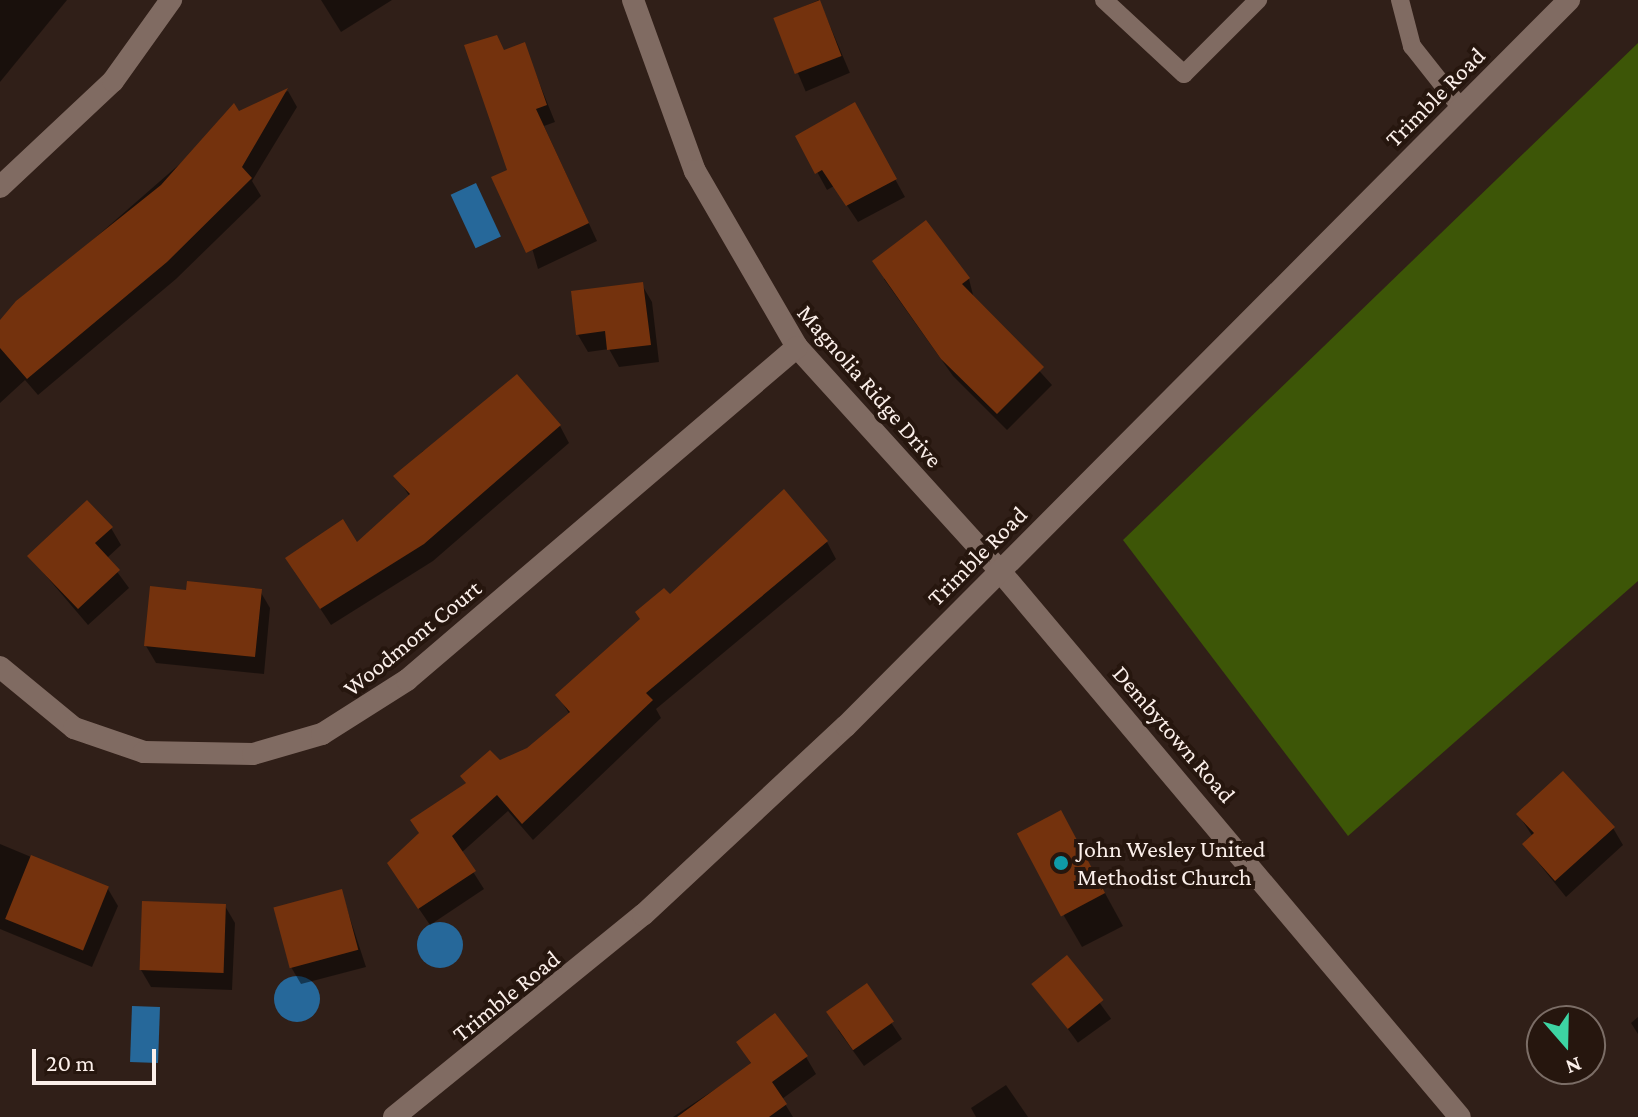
<!DOCTYPE html>
<style>
body{margin:0}
#map{position:relative;width:1638px;height:1117px;overflow:hidden;background:#301f18;font-family:"Crimson Pro",serif}
div>[style]{position:absolute}
.forest>*{inset:0;background:#3d5607}
.water>*{inset:0;background:#26689a;transform-origin:0 0}
.round{border-radius:50%}
.shadow>*{inset:0;background:#0007;transform-origin:0 0}
.building>*{inset:0;background:#74320d;transform-origin:0 0}
.service>*{height:18px;margin:-9px;padding:0 9px;transform-origin:9px;border-radius:9px;background:#806b62}
.minor>*{height:22px;margin:-11px;padding:0 11px;transform-origin:11px;border-radius:11px;background:#806b62}
.tertiary>*{height:22px;margin:-11px;padding:0 11px;transform-origin:11px;border-radius:11px;background:#806b62}
.dots>*{width:22px;height:22px;translate:-50% -50%;box-sizing:border-box;border:4px solid #26160e;border-radius:50%}
span{translate:-50% -50%;white-space:nowrap;text-align:center;line-height:1.15;-webkit-text-stroke:8px #26160e;paint-order:stroke}
.street-label{font-size:24px;color:#fbefea}
.poi-label{font-size:24px;color:#fbefea}
.left{translate:0 -50%;text-align:left}
.north{position:absolute;left:1526px;top:1005px;width:80px;height:80px;box-sizing:border-box;background:#26160e;border:2px solid #7b6d66;border-radius:50%;rotate:160deg;font-size:22px;font-weight:700;line-height:32px;text-align:center;color:#fbefea}
.north::after{content:'';display:block;margin:auto;width:28px;height:36px;background:#3dd4a3;clip-path:polygon(50% 0,100% 100%,50% 72%,0 100%)}
.scale{position:absolute;left:32px;top:1049px;width:124px;height:36px;box-sizing:border-box;border:4px solid #fbefea;border-top:0;padding-left:10px;font-size:24px;line-height:28px;white-space:nowrap;color:#fbefea;-webkit-text-stroke:6px #26160e;paint-order:stroke}
</style>
<div id="map">
<div class="forest">
<i style="clip-path:polygon(1638px 43px,1638px 581px,1348px 836px,1123px 540px)"></i>
</div>
<div class="water">
<i style="left:476px;top:183px;width:59px;height:28px;rotate:65deg"></i>
<i class="round" style="left:417px;top:922px;width:46px;height:46px"></i>
<i class="round" style="left:274px;top:976px;width:46px;height:46px"></i>
<i style="left:132px;top:1006px;width:28px;height:56px;rotate:2deg"></i>
</div>
<div class="shadow">
<i style="clip-path:polygon(0 0,67px 0,0 82px)"></i>
<i style="clip-path:polygon(321px 0,392px 0,341px 32px)"></i>
<i style="left:819px;top:0;width:79px;height:48px;rotate:67deg"></i>
<i style="clip-path:polygon(524px 45px,555px 122px,544px 126px,597px 241px,538px 269px,510px 171px,504px 52px)"></i>
<i style="clip-path:polygon(288px 91px,297px 107px,252px 181px,261px 196px,176px 279px,38px 395px,25px 380px,0 403px,0 321px,238px 113px)"></i>
<i style="clip-path:polygon(854px 105px,905px 197px,858px 222px,834px 186px,827px 190px,798px 137px)"></i>
<i style="clip-path:polygon(926px 223px,969px 279px,974px 299px,1052px 385px,1007px 430px,953px 376px,884px 279px)"></i>
<i style="clip-path:polygon(642px 285px,652px 302px,659px 362px,619px 367px,609px 349px,588px 352px,578px 335px)"></i>
<i style="clip-path:polygon(560px 426px,569px 443px,433px 561px,331px 625px,298px 575px,357px 545px,410px 497px,396px 476px,423px 451px)"></i>
<i style="clip-path:polygon(111px 528px,121px 545px,107px 558px,129px 588px,88px 625px,30px 557px)"></i>
<i style="clip-path:polygon(827px 542px,836px 559px,656px 709px,661px 718px,533px 840px,508px 811px,461px 853px,484px 889px,430px 925px,400px 881px,499px 763px,528px 750px,570px 715px,558px 696px,670px 597px)"></i>
<i style="clip-path:polygon(260px 591px,270px 608px,264px 674px,156px 663px,146px 646px,188px 592px)"></i>
<i style="clip-path:polygon(1518px 814px,1613px 828px,1623px 845px,1566px 897px,1524px 845px,1533px 837px)"></i>
<i style="clip-path:polygon(0 844px,108px 889px,118px 906px,92px 967px,0 929px)"></i>
<i style="clip-path:polygon(1078px 844px,1123px 926px,1082px 947px,1064px 916px)"></i>
<i style="clip-path:polygon(341px 891px,366px 967px,301px 984px,291px 967px)"></i>
<i style="clip-path:polygon(225px 906px,235px 923px,232px 990px,151px 987px,141px 970px)"></i>
<i style="left:1067px;top:958px;width:75px;height:41px;rotate:54deg"></i>
<i style="clip-path:polygon(866px 985px,902px 1039px,864px 1066px,838px 1030px)"></i>
<i style="clip-path:polygon(1638px 1017px,1638px 1034px,1631px 1023px)"></i>
<i style="clip-path:polygon(738px 1043px,806px 1057px,816px 1074px,782px 1099px,793px 1117px,673px 1117px,752px 1065px)"></i>
<i style="clip-path:polygon(1006px 1085px,1028px 1117px,976px 1117px,971px 1108px)"></i>
</div>
<div class="building">
<i style="left:820px;top:0;width:60px;height:50px;rotate:69deg"></i>
<i style="clip-path:polygon(497px 35px,504px 50px,525px 42px,547px 105px,536px 109px,589px 223px,526px 253px,491px 177px,507px 170px,464px 45px)"></i>
<i style="clip-path:polygon(288px 88px,242px 167px,252px 178px,167px 262px,27px 379px,0 348px,0 320px,16px 301px,161px 185px,234px 103px,239px 111px)"></i>
<i style="clip-path:polygon(855px 102px,897px 179px,846px 206px,822px 170px,815px 174px,795px 136px)"></i>
<i style="clip-path:polygon(926px 220px,970px 278px,962px 284px,1044px 367px,997px 414px,941px 359px,872px 261px)"></i>
<i style="clip-path:polygon(643px 282px,651px 345px,607px 350px,605px 331px,576px 335px,571px 291px)"></i>
<i style="clip-path:polygon(517px 374px,561px 425px,424px 544px,320px 609px,285px 558px,343px 519px,357px 542px,410px 494px,393px 476px)"></i>
<i style="clip-path:polygon(784px 489px,828px 541px,646px 693px,653px 700px,522px 824px,497px 795px,452px 836px,476px 871px,418px 909px,387px 863px,419px 833px,410px 820px,466px 783px,460px 776px,490px 750px,500px 760px,527px 748px,570px 712px,555px 695px,640px 619px,635px 612px,664px 588px,670px 594px)"></i>
<i style="clip-path:polygon(87px 500px,113px 527px,95px 543px,120px 570px,78px 609px,27px 556px)"></i>
<i style="clip-path:polygon(187px 581px,262px 589px,255px 657px,144px 646px,150px 586px,186px 590px)"></i>
<i style="clip-path:polygon(1563px 771px,1615px 827px,1555px 881px,1522px 844px,1534px 833px,1516px 814px)"></i>
<i style="left:1061px;top:810px;width:94px;height:50px;rotate:62deg"></i>
<i style="left:31px;top:855px;width:84px;height:69px;rotate:22deg"></i>
<i style="left:342px;top:889px;width:63px;height:71px;rotate:75deg"></i>
<i style="left:142px;top:901px;width:84px;height:69px;rotate:2deg"></i>
<i style="left:1067px;top:955px;width:58px;height:46px;rotate:51deg"></i>
<i style="left:867px;top:983px;width:47px;height:50px;rotate:55deg"></i>
<i style="clip-path:polygon(775px 1013px,808px 1056px,772px 1082px,787px 1104px,769px 1117px,677px 1117px,751px 1063px,736px 1042px)"></i>
</div>
<div class="service">
<i style="left:1104px;top:0;width:109px;rotate:42.8deg"></i>
<i style="left:1184px;top:74px;width:105px;rotate:-45deg"></i>
<i style="left:1400px;top:0;width:48px;rotate:75.4deg"></i>
<i style="left:1412px;top:46px;width:79px;rotate:51.7deg"></i>
</div>
<div class="minor">
<i style="left:633px;top:0;width:182px;rotate:70.1deg"></i>
<i style="left:695px;top:171px;width:203px;rotate:59.9deg"></i>
<i style="left:797px;top:347px;width:301px;rotate:47.8deg"></i>
<i style="left:999px;top:570px;width:715px;rotate:49.88deg"></i>
<i style="left:0;top:187px;width:155px;rotate:-43.2deg"></i>
<i style="left:113px;top:81px;width:100px;rotate:-54.4deg"></i>
<i style="left:0;top:667px;width:96px;rotate:39.5deg"></i>
<i style="left:74px;top:728px;width:74px;rotate:18.9deg"></i>
<i style="left:144px;top:752px;width:109px;rotate:1.1deg"></i>
<i style="left:253px;top:754px;width:72px;rotate:-16.2deg"></i>
<i style="left:322px;top:734px;width:101px;rotate:-32.4deg"></i>
<i style="left:407px;top:680px;width:513px;rotate:-40.49deg"></i>
</div>
<div class="tertiary">
<i style="left:394px;top:1117px;width:321px;rotate:-39.1deg"></i>
<i style="left:643px;top:915px;width:277px;rotate:-43deg"></i>
<i style="left:846px;top:726px;width:1025px;rotate:-45.12deg"></i>
</div>
<div class="dots">
<i style="left:1061px;top:863px;background:#0f9aa8"></i>
</div>
<div class="street-label">
<span style="left:1435px;top:97px;rotate:-45deg">Trimble Road</span>
<span style="left:870px;top:386px;rotate:49deg">Magnolia Ridge Drive</span>
<span style="left:977px;top:556px;rotate:-45deg">Trimble Road</span>
<span style="left:412px;top:638px;rotate:-39deg">Woodmont Court</span>
<span style="left:1174px;top:734px;rotate:49deg">Dembytown Road</span>
<span style="left:506px;top:996px;rotate:-39deg">Trimble Road</span>
</div>
<div class="poi-label">
<span class="left" style="left:1077px;top:863px">John Wesley United<br>Methodist Church</span>
</div>
<div class="north">N</div>
<div class="scale">20 m</div>
</div>
